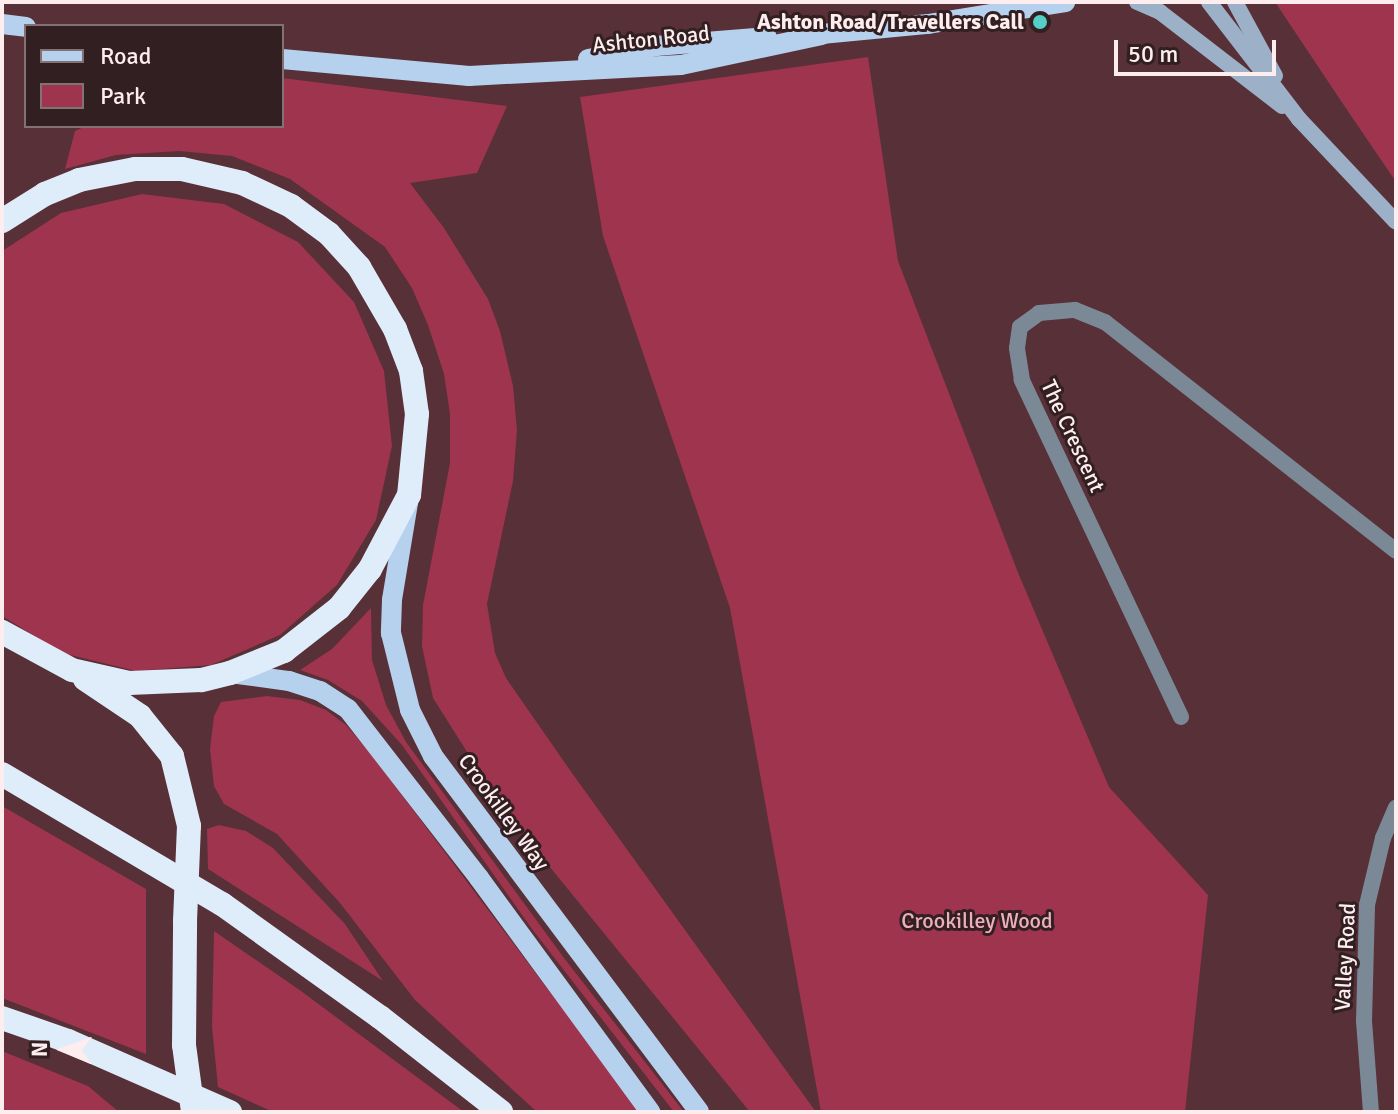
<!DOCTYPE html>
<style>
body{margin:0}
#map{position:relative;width:1398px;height:1114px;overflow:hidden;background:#583037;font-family:Signika,sans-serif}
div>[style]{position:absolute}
.green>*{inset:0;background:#9e344e}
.street>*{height:16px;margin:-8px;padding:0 8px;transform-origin:8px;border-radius:8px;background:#7b8896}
.secondary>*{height:16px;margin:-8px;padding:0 8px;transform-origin:8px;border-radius:8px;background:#9cb1c7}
.primary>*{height:20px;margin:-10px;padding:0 10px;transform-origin:10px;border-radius:10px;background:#b6d1ed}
.highway>*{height:24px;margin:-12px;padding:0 12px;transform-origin:12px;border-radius:12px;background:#dfecf9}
.highway-bridge>*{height:24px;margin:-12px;padding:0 12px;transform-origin:12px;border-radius:12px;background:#dfecf9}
.dots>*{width:22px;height:22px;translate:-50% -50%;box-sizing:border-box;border:4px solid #311f21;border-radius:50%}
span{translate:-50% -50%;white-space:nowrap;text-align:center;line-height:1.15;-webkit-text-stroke:6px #311f21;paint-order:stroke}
.poi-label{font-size:22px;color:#fdedef;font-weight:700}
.right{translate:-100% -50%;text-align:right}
.street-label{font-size:22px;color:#fdedef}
.park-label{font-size:22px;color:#edafb8}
.frame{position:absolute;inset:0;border:4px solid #fdedef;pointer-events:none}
.legend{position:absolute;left:24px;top:24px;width:260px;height:104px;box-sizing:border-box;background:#311f21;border:2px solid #837173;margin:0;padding:10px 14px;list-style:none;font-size:24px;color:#fdedef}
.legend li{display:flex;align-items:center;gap:16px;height:40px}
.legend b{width:40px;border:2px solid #837173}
.north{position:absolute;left:24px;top:1010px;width:80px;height:80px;-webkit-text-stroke:6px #311f21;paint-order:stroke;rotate:271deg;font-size:22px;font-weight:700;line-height:32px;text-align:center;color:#fdedef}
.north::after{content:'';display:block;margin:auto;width:28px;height:36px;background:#fdedef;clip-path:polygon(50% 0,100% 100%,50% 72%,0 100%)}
.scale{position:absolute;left:1114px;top:40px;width:162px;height:36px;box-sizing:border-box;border:4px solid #fdedef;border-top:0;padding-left:10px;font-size:24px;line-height:28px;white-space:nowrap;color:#fdedef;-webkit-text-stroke:6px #311f21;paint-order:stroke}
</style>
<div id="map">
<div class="green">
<i style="clip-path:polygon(1275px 2px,1396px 2px,1396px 182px,1341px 101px)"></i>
<i style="clip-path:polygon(868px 57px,898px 261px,1019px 575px,1109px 787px,1208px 895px,1185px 1112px,821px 1112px,730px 608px,603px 236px,580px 97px)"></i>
<i style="clip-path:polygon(282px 78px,507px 106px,477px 173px,410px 183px,444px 228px,488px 299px,500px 331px,513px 386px,517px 430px,513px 481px,487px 604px,495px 653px,506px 678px,572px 773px,816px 1112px,750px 1112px,505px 812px,433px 698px,422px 646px,423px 605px,450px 463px,450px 414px,444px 374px,428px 325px,412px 288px,385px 247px,290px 179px,232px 156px,179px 151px,116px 155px,65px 169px,75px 131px,86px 126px,282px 126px)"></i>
<i style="clip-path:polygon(142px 194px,224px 204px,298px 242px,354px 302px,384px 371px,392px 446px,376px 520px,337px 585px,280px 635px,211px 665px,136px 671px,62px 653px,2px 616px,2px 251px,61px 213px)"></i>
<i style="clip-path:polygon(371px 608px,372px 660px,386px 705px,406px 742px,564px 958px,684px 1112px,674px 1112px,532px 929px,402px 745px,362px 701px,328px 680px,300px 670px,332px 649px)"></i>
<i style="clip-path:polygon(267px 696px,300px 700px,326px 710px,346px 725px,371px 754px,640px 1112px,537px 1112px,415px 1000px,340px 903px,277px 834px,224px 804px,214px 786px,210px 749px,214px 716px,221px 702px)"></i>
<i style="clip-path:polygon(2px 806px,146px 889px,146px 1054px,2px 998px)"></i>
<i style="clip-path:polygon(219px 825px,246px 831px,273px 848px,345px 924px,383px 981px,208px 869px,207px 829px)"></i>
<i style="clip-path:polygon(214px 931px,301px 991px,464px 1112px,273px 1112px,218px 1087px,212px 1027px)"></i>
<i style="clip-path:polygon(2px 1051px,88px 1086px,119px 1112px,2px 1112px)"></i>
</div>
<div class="street">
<i style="left:1181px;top:717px;width:373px;rotate:-115.3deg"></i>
<i style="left:1022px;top:380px;width:32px;rotate:-99deg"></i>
<i style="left:1017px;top:348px;width:21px;rotate:-82deg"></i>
<i style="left:1020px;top:327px;width:24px;rotate:-36deg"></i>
<i style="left:1039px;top:313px;width:36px;rotate:-5deg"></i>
<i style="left:1075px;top:310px;width:32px;rotate:22deg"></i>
<i style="left:1105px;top:322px;width:370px;rotate:38.2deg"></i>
<i style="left:1371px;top:1112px;width:91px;rotate:-94.4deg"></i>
<i style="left:1364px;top:1021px;width:116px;rotate:-88.5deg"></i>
<i style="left:1367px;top:905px;width:69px;rotate:-76.6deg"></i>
<i style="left:1383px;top:838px;width:33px;rotate:-67deg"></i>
</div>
<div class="secondary">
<i style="left:1137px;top:2px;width:25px;rotate:23deg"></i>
<i style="left:1160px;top:12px;width:154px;rotate:37.6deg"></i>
<i style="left:1209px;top:2px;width:148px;rotate:52.4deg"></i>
<i style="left:1299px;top:119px;width:141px;rotate:46.7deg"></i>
<i style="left:1235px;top:2px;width:84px;rotate:61.6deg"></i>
</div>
<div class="primary">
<i style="left:2px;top:24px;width:24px;rotate:7deg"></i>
<i style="left:811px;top:35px;width:118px;rotate:-5.4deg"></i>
<i style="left:928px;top:24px;width:139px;rotate:-9.1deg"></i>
<i style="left:282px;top:59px;width:188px;rotate:5.2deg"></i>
<i style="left:469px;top:76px;width:212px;rotate:-3deg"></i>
<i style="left:681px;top:65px;width:144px;rotate:-12deg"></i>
<i style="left:588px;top:59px;width:69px;rotate:-10.8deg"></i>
<i style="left:656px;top:46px;width:111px;rotate:-4.6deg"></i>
<i style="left:408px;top:503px;width:98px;rotate:99.4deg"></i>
<i style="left:392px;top:600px;width:33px;rotate:92deg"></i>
<i style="left:391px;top:633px;width:79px;rotate:76.1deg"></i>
<i style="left:410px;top:710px;width:51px;rotate:63.4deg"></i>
<i style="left:433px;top:756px;width:444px;rotate:53.2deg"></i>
<i style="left:230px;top:673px;width:60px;rotate:7.7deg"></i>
<i style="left:289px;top:681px;width:33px;rotate:18deg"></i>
<i style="left:320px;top:691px;width:33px;rotate:33deg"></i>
<i style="left:348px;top:709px;width:214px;rotate:52.2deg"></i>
<i style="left:479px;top:878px;width:290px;rotate:53.8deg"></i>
</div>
<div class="highway">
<i style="left:2px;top:221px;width:51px;rotate:-32.1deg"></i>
<i style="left:45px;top:194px;width:37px;rotate:-22deg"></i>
<i style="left:79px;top:180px;width:57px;rotate:-11.1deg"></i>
<i style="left:135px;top:169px;width:47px"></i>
<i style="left:182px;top:169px;width:62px;rotate:13.1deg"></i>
<i style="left:242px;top:183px;width:54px;rotate:25.1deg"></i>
<i style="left:291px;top:206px;width:47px;rotate:36.4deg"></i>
<i style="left:329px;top:234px;width:45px;rotate:47.7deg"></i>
<i style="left:359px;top:267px;width:72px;rotate:59.9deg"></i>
<i style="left:395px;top:329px;width:45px;rotate:69.1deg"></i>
<i style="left:411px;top:371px;width:43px;rotate:82.1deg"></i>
<i style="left:417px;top:414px;width:81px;rotate:95.6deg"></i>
<i style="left:409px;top:495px;width:84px;rotate:117.8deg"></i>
<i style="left:370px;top:569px;width:50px;rotate:128.5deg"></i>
<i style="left:339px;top:608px;width:70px;rotate:142deg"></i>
<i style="left:284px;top:651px;width:58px;rotate:157.8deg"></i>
<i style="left:230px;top:673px;width:30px;rotate:166deg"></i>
<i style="left:201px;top:680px;width:72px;rotate:177.6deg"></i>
<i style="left:129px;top:683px;width:58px;rotate:-167.2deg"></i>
<i style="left:72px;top:670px;width:80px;rotate:-151.5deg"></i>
<i style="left:85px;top:679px;width:66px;rotate:33.9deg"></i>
<i style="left:140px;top:716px;width:51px;rotate:51.3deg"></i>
<i style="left:172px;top:756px;width:72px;rotate:76.3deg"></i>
<i style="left:2px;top:774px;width:256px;rotate:30.6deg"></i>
<i style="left:222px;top:904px;width:194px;rotate:35.6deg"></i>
<i style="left:380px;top:1017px;width:154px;rotate:38.1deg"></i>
<i style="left:2px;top:1018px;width:70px;rotate:19.2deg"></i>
<i style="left:68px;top:1041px;width:177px;rotate:23.7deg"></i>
<i style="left:184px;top:1045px;width:124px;rotate:-89.5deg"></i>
</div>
<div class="highway-bridge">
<i style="left:185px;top:921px;width:95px;rotate:-87.6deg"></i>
<i style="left:184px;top:1045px;width:68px;rotate:82.3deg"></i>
</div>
<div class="dots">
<i style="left:1040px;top:22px;background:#55cec6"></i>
</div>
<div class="poi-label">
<span class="right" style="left:1024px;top:22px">Ashton Road/Travellers Call</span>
</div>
<div class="street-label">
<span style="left:651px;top:39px;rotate:-6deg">Ashton Road</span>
<span style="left:1073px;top:436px;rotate:65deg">The Crescent</span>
<span style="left:504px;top:812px;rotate:54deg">Crookilley Way</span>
<span style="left:1345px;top:957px;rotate:-87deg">Valley Road</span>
</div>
<div class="park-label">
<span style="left:977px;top:921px">Crookilley Wood</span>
</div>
<div class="frame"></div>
<ul class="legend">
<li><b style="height:10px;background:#b6d1ed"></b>Road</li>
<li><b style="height:22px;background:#9e344e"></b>Park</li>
</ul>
<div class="north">N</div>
<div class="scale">50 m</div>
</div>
